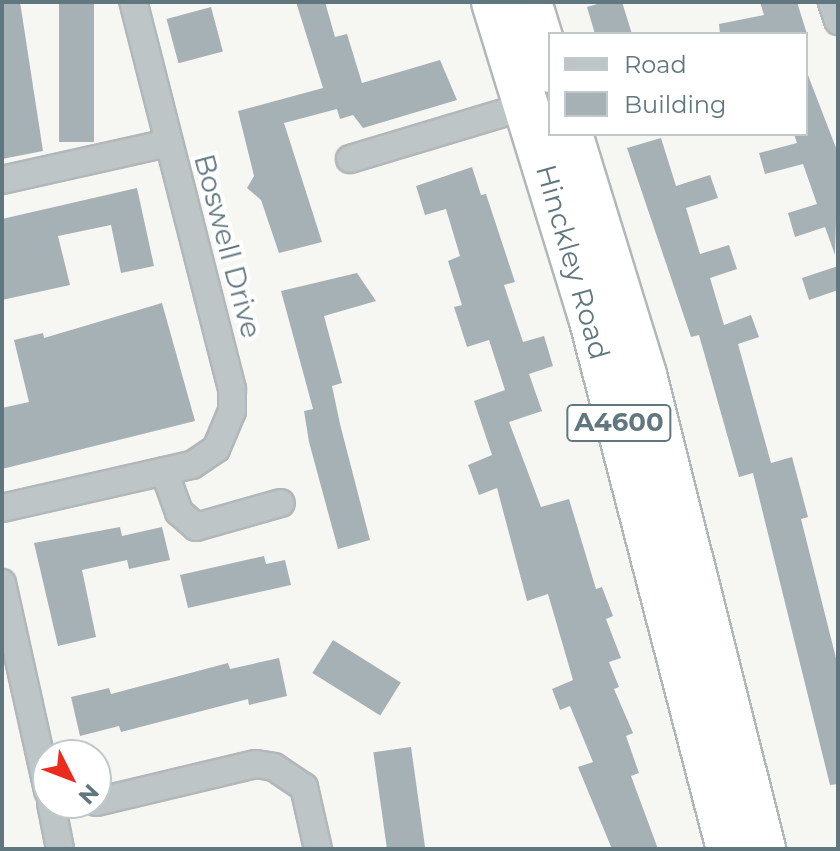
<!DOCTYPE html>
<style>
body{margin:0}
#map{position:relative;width:840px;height:851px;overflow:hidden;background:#f6f6f2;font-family:Montserrat,sans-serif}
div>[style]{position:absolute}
.building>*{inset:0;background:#a6b1b5;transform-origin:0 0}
.roads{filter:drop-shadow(2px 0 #b2b7b9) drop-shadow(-2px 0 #b2b7b9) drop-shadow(0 2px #b2b7b9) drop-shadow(0 -2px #b2b7b9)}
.street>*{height:26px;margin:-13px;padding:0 13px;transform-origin:13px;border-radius:13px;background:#bec5c7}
.highway>*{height:44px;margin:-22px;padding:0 22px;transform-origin:22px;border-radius:22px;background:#fff}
span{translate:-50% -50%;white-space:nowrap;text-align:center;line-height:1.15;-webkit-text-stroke:8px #fff;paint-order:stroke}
.shield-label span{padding:2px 6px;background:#fff;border:2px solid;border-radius:6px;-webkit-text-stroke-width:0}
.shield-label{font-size:26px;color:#60777f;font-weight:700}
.street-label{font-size:28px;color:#60777f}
.frame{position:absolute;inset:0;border:4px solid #60777f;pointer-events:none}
.legend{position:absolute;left:548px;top:32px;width:260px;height:104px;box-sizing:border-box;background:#fff;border:2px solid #bfc9cc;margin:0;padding:10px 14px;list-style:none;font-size:24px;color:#60777f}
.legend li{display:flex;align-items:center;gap:16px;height:40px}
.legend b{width:40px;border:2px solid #bfc9cc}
.north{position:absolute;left:32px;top:739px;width:80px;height:80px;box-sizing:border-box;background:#fff;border:2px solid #bfc9cc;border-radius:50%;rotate:132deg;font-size:22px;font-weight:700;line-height:32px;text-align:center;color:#60777f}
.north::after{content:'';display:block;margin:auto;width:28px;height:36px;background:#eb2b1e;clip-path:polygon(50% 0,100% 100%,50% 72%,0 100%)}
</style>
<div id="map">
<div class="building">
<i style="clip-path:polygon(2px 2px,20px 2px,43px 151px,2px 159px)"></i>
<i style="left:59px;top:2px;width:35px;height:140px"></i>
<i style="clip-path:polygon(296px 2px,325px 2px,335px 37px,347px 34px,362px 83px,440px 60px,457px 100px,363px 128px,353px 115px,340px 119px,337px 109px,284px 123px,322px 242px,279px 253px,261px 200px,247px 188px,254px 176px,238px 111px,323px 88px)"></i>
<i style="clip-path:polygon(604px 2px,622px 2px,632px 34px,595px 34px,587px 7px)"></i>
<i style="clip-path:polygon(760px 2px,797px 2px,807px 34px,720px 34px,719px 24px,764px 15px)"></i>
<i style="left:211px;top:7px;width:46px;height:46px;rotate:75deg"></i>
<i style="clip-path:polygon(806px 70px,838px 153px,835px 255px,825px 227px,795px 237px,788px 213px,817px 204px,803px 164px,765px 174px,759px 153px,797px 143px,794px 134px,806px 134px)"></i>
<i style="clip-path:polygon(661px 138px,676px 186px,710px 175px,718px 198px,686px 208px,700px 254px,729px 245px,737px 269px,710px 278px,724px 325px,751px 315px,759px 337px,738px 344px,771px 463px,792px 457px,808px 517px,801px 519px,838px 666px,838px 784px,830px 785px,753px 473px,739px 477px,699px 335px,691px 337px,627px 148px)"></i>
<i style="clip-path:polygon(472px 167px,481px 195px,486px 194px,515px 282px,504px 285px,523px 342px,544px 336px,553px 366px,529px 374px,542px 411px,509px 422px,541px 507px,569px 499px,596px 589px,602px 587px,613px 616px,606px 619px,621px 658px,609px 662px,619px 687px,614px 689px,633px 733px,626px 736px,639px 773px,631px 776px,658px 849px,612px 849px,578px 767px,593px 762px,570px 706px,560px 710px,552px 689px,573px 680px,548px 594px,527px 601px,497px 488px,479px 495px,468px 465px,492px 455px,474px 401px,505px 390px,489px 340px,467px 347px,454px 307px,462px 305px,448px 261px,460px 256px,446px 209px,425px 215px,416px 186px)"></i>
<i style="clip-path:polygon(137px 188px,154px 266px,121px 273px,111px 225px,58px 236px,70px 285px,2px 300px,2px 219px)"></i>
<i style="clip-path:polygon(838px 266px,838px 290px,809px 300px,802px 278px)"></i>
<i style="clip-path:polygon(357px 273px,376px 301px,324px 316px,342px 383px,332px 386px,340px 424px,370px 540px,338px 549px,309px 442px,304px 411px,313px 409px,281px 291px)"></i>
<i style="clip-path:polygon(162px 303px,195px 421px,2px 469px,2px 408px,29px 402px,14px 340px,43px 333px,44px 338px)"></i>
<i style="clip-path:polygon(120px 527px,122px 536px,162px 527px,170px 560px,129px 569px,127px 560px,82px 570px,96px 637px,58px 646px,34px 543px)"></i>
<i style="clip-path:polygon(264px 556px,266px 564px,285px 560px,291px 585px,188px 608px,180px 575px)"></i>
<i style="left:333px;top:640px;width:80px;height:39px;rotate:32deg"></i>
<i style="clip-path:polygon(279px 658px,287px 696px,249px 705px,248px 699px,121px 732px,119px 726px,80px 736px,71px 697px,109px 688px,111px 694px,228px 663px,230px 669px)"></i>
<i style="left:411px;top:747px;width:103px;height:38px;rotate:82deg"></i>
</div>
<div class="roads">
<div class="street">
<i style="left:832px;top:2px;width:20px;rotate:72deg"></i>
<i style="left:350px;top:159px;width:185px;rotate:-16.7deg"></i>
<i style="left:2px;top:180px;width:170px;rotate:-12.6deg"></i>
<i style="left:164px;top:471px;width:44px;rotate:69.9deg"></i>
<i style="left:179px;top:512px;width:23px;rotate:41deg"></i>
<i style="left:196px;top:527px;width:88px;rotate:-15.8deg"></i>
<i style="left:2px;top:508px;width:195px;rotate:-12.8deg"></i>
<i style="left:192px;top:465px;width:29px;rotate:-34deg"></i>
<i style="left:216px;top:449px;width:41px;rotate:-67.2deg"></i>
<i style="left:232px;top:411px;width:22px;rotate:-90deg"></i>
<i style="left:232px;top:389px;width:399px;rotate:-104.3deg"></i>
<i style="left:2px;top:583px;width:213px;rotate:77.5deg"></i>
<i style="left:96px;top:802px;width:164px;rotate:-13.4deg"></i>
<i style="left:256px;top:764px;width:18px;rotate:9deg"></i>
<i style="left:274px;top:767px;width:36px;rotate:34deg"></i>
<i style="left:304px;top:787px;width:64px;rotate:77.3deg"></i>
<i style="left:51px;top:803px;width:47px;rotate:78.9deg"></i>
</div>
<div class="highway">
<i style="left:494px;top:2px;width:330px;rotate:72.9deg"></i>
<i style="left:591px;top:317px;width:550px;rotate:75.46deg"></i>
<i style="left:529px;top:2px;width:71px;rotate:72.8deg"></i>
<i style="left:570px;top:134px;width:252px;rotate:72.9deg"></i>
<i style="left:644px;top:375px;width:489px;rotate:75.9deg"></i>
</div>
</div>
<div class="shield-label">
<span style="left:619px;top:423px">A4600</span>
</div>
<div class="street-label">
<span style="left:228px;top:246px;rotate:75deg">Boswell Drive</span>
<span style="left:573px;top:262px;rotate:74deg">Hinckley Road</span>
</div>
<div class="frame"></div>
<ul class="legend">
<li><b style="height:10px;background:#bec5c7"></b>Road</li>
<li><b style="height:22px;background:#a6b1b5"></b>Building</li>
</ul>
<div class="north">N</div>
</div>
